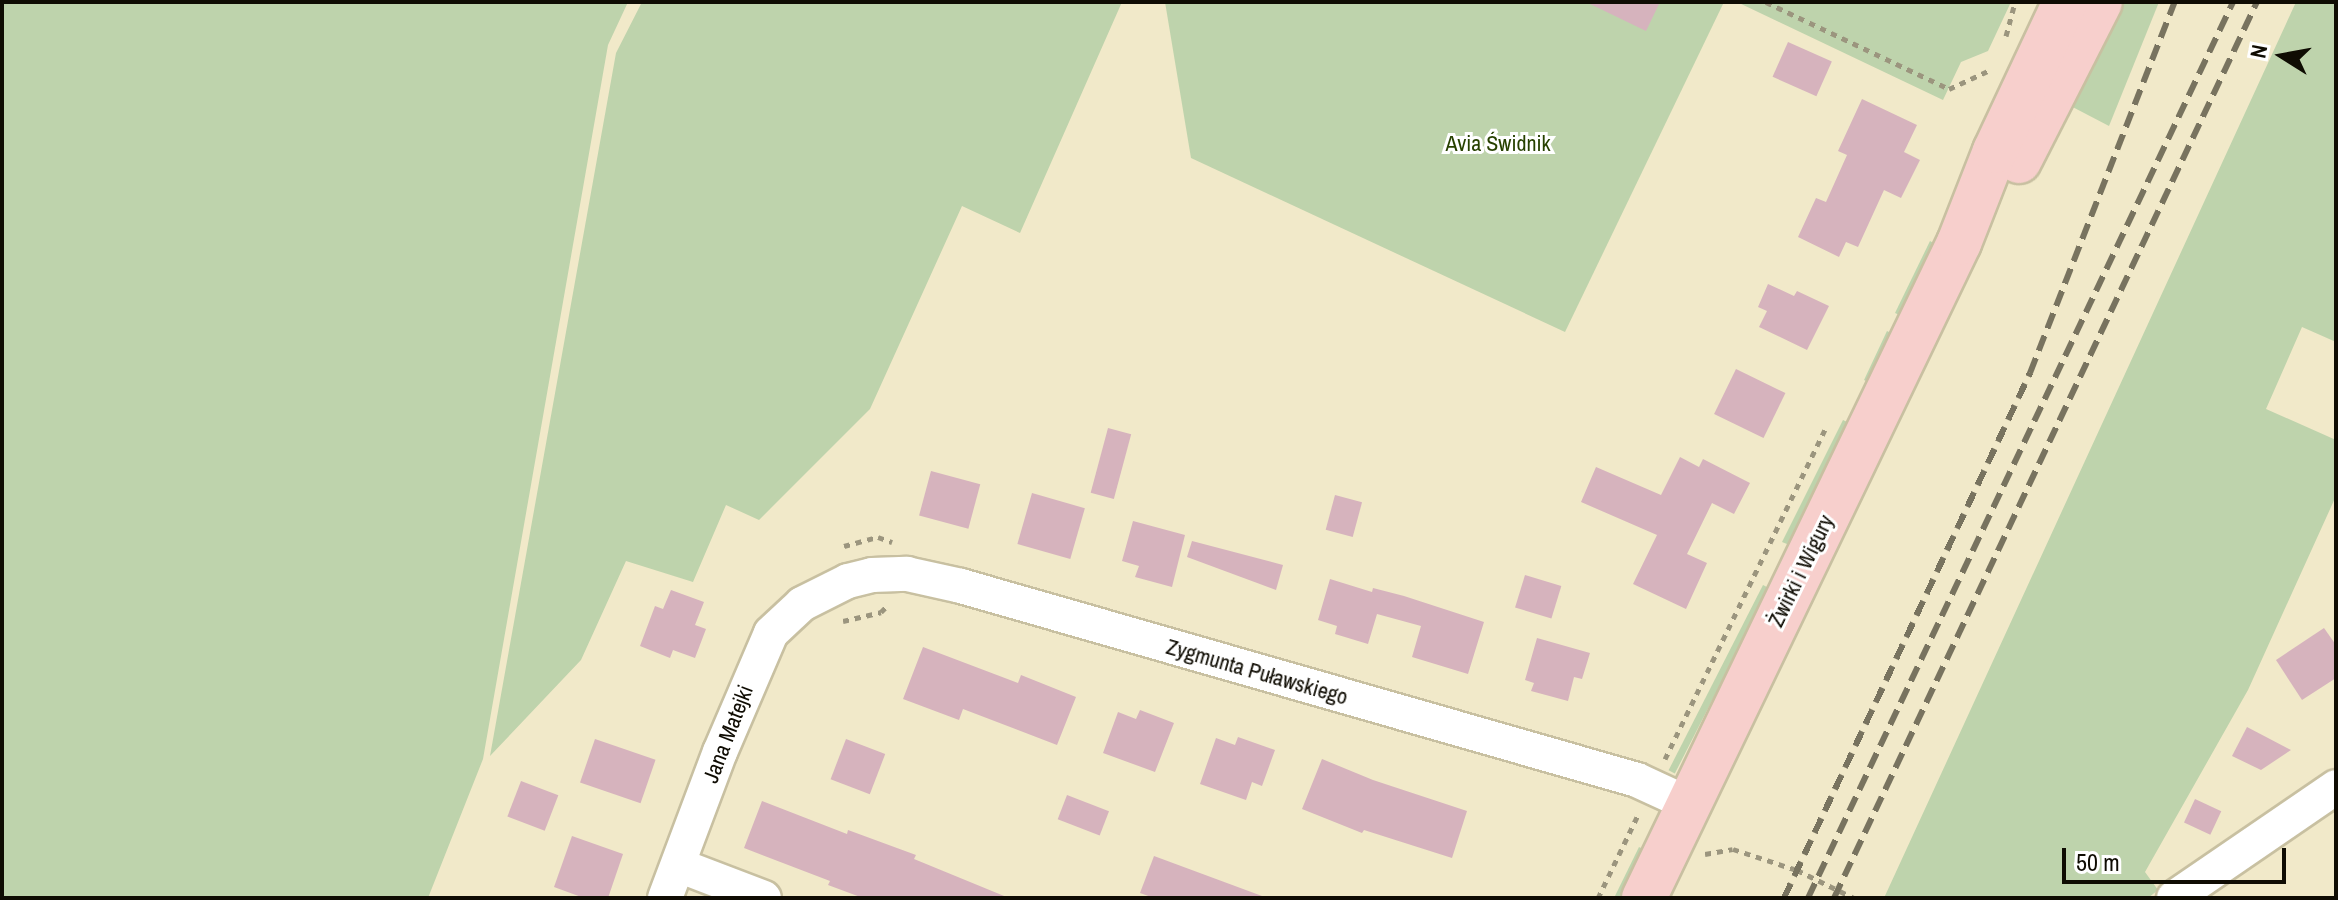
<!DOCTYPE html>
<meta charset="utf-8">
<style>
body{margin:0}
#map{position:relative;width:2338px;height:900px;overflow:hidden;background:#f1e9c9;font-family:"Archivo Narrow",sans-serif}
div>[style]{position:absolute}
.green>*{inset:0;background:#bed3ac;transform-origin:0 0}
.building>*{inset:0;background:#d6b3bd;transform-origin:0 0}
.path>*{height:5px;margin-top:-2.5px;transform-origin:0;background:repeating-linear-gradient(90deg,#9b957e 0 6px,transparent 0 12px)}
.roads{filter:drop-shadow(2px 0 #c8c0a1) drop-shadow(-2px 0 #c8c0a1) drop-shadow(0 2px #c8c0a1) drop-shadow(0 -2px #c8c0a1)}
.street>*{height:34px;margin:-17px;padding:0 17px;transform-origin:17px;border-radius:17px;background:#fff}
.secondary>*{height:44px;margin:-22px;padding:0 22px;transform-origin:22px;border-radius:22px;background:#f7cfcc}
.rail>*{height:6px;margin-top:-3px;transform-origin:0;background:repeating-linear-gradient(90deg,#78735f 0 16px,transparent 0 24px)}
span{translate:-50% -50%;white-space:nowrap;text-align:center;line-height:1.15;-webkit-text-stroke:6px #fff;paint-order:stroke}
.park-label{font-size:22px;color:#274100}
.street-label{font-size:22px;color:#0f0c03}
.frame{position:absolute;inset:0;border:4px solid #0f0c03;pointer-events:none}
.north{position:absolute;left:2242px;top:16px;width:80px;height:80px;-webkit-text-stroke:6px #fff;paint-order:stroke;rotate:281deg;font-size:22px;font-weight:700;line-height:32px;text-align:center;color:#0f0c03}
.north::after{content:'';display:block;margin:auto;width:28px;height:36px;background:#0f0c03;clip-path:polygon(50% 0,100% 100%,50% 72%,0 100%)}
.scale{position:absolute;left:2062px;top:848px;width:224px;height:36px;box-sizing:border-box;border:4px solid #0f0c03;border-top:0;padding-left:10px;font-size:24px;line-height:28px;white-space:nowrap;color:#0f0c03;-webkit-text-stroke:6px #fff;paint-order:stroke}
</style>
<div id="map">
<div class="green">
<i style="clip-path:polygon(2px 2px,628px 2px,608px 45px,483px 759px,428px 898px,2px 898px)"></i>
<i style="clip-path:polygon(642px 2px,1122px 2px,1020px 233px,962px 206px,870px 409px,759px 520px,726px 505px,693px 582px,626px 561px,581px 660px,490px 756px,616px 53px)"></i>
<i style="clip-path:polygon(1165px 2px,1724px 2px,1565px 332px,1191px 158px)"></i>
<i style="clip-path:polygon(1737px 2px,2011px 2px,1988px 51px,1961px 62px,1943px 100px)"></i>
<i style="clip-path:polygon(2115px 2px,2159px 2px,2109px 126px,2063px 102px)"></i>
<i style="clip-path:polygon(2296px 2px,2336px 2px,2336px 342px,2302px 327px,2266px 409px,2336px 440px,2336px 496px,2248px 690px,2145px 872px,2158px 890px,2148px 898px,1884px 898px)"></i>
<i style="clip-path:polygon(1930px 241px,1935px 244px,1902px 316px,1895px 313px)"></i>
<i style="clip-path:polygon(1887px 331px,1895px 335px,1870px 383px,1864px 380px)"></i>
<i style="clip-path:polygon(1843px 420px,1849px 423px,1792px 546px,1782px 542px)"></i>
<i style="left:1763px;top:585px;width:7px;height:208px;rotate:27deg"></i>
<i style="clip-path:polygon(1639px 847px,1647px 851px,1625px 898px,1614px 898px)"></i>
</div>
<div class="building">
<i style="clip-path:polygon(1586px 2px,1660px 2px,1646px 31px)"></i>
<i style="left:1788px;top:42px;width:48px;height:38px;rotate:24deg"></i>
<i style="clip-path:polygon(1862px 99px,1917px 125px,1904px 152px,1920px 160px,1901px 198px,1884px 190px,1858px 247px,1846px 242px,1839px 257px,1798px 237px,1816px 198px,1826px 202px,1847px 155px,1838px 151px)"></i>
<i style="clip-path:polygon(1768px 284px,1794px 296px,1797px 291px,1829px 306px,1807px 350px,1759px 327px,1767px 311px,1758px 307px)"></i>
<i style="left:1736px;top:369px;width:55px;height:50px;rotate:26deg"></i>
<i style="left:1108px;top:428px;width:24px;height:67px;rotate:15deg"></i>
<i style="clip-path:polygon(1680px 457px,1699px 467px,1703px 459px,1750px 483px,1734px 514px,1712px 503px,1687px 554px,1707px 563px,1686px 609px,1633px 584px,1657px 535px,1581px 502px,1596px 467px,1661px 495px)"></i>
<i style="left:931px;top:471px;width:51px;height:46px;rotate:15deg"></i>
<i style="left:1032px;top:493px;width:55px;height:53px;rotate:16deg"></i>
<i style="left:1335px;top:495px;width:28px;height:36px;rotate:15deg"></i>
<i style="clip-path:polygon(1133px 521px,1185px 535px,1172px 587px,1135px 577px,1139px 566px,1122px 561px)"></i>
<i style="clip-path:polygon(1192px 541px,1283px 565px,1276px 590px,1187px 557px)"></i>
<i style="left:1525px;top:575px;width:38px;height:34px;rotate:17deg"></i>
<i style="clip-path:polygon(1330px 579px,1372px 592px,1373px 588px,1404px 596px,1484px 622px,1468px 674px,1412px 657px,1421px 626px,1377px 614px,1368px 644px,1335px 634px,1337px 626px,1318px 620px)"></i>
<i style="clip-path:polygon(671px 590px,704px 602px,695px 625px,706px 629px,695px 658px,673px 650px,670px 658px,640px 646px,655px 606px,663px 609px)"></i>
<i style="clip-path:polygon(2324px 628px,2336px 645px,2336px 678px,2302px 700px,2276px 660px)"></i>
<i style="clip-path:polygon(1537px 638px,1590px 653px,1582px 679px,1574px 677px,1568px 701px,1531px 691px,1534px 683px,1525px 680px)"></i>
<i style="clip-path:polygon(923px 647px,1018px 683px,1021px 675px,1076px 697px,1057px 745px,963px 709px,959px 720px,903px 699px)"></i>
<i style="clip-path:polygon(1140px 710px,1174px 723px,1155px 772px,1103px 753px,1118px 712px,1136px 719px)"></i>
<i style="clip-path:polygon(2247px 727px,2291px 750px,2261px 770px,2232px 756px)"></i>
<i style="clip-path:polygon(1238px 737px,1275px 750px,1262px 786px,1252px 782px,1246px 800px,1200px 784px,1216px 738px,1235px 745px)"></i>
<i style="left:595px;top:739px;width:64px;height:46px;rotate:19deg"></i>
<i style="left:846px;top:739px;width:42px;height:43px;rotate:21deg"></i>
<i style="clip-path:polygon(1322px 759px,1373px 780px,1467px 811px,1452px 858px,1364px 830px,1362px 833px,1302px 809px)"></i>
<i style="left:521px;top:781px;width:40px;height:38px;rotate:21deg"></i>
<i style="left:1067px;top:795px;width:45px;height:26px;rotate:21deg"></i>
<i style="left:2195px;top:799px;width:29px;height:26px;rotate:25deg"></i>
<i style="clip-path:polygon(762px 801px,847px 834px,848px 830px,916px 855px,914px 859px,1009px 898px,863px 898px,828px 885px,830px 881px,744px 848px)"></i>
<i style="clip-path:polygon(572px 836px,623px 854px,608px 898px,584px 898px,554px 887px)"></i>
<i style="clip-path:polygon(1154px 856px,1262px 896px,1261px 898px,1154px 898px,1140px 893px)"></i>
</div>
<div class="path">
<i style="left:1766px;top:2px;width:203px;rotate:25.4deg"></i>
<i style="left:1949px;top:89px;width:47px;rotate:-24.9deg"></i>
<i style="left:2006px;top:36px;width:35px;rotate:-75deg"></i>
<i style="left:844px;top:546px;width:35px;rotate:-15deg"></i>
<i style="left:878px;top:537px;width:15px;rotate:20deg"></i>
<i style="left:843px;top:621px;width:39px;rotate:-13deg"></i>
<i style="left:881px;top:612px;width:7px;rotate:-45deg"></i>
<i style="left:1665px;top:759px;width:366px;rotate:-64.1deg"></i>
<i style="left:1705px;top:854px;width:28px;rotate:-10deg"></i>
<i style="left:1733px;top:849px;width:67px;rotate:18.2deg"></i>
<i style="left:1797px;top:870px;width:64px;rotate:26.2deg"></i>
<i style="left:1598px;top:898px;width:92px;rotate:-64.3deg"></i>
</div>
<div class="roads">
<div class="street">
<i style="left:678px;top:865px;width:92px;rotate:21deg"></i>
<i style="left:665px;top:898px;width:156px;rotate:-69.4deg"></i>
<i style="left:720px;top:752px;width:129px;rotate:-66.8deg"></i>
<i style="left:771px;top:633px;width:42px;rotate:-43.1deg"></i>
<i style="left:802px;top:604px;width:51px;rotate:-26.6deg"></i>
<i style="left:848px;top:581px;width:25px;rotate:-14deg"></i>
<i style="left:872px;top:575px;width:35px;rotate:-2deg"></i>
<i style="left:907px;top:574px;width:55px;rotate:12.5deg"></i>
<i style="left:961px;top:586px;width:703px;rotate:16.01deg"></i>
<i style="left:1637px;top:780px;width:57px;rotate:24.8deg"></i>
<i style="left:2174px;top:898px;width:196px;rotate:-34.4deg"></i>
</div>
<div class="secondary">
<i style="left:2019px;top:161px;width:178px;rotate:-63deg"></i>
<i style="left:1644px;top:898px;width:727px;rotate:-64.32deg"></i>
<i style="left:1959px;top:243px;width:99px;rotate:-68.6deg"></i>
<i style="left:1995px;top:151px;width:165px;rotate:-64.8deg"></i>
</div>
</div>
<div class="rail">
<i style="left:1784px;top:898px;width:580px;rotate:-64.89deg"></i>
<i style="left:2030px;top:373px;width:398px;rotate:-68.7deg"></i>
<i style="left:1808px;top:898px;width:992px;rotate:-64.62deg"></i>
<i style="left:1834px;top:898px;width:991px;rotate:-64.73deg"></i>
</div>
<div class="park-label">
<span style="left:1498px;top:144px">Avia Świdnik</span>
</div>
<div class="street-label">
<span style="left:1801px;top:571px;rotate:-64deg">Żwirki i Wigury</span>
<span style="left:1257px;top:672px;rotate:16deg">Zygmunta Puławskiego</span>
<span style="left:728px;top:734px;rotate:-69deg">Jana Matejki</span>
</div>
<div class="frame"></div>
<div class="north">N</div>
<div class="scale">50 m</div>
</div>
